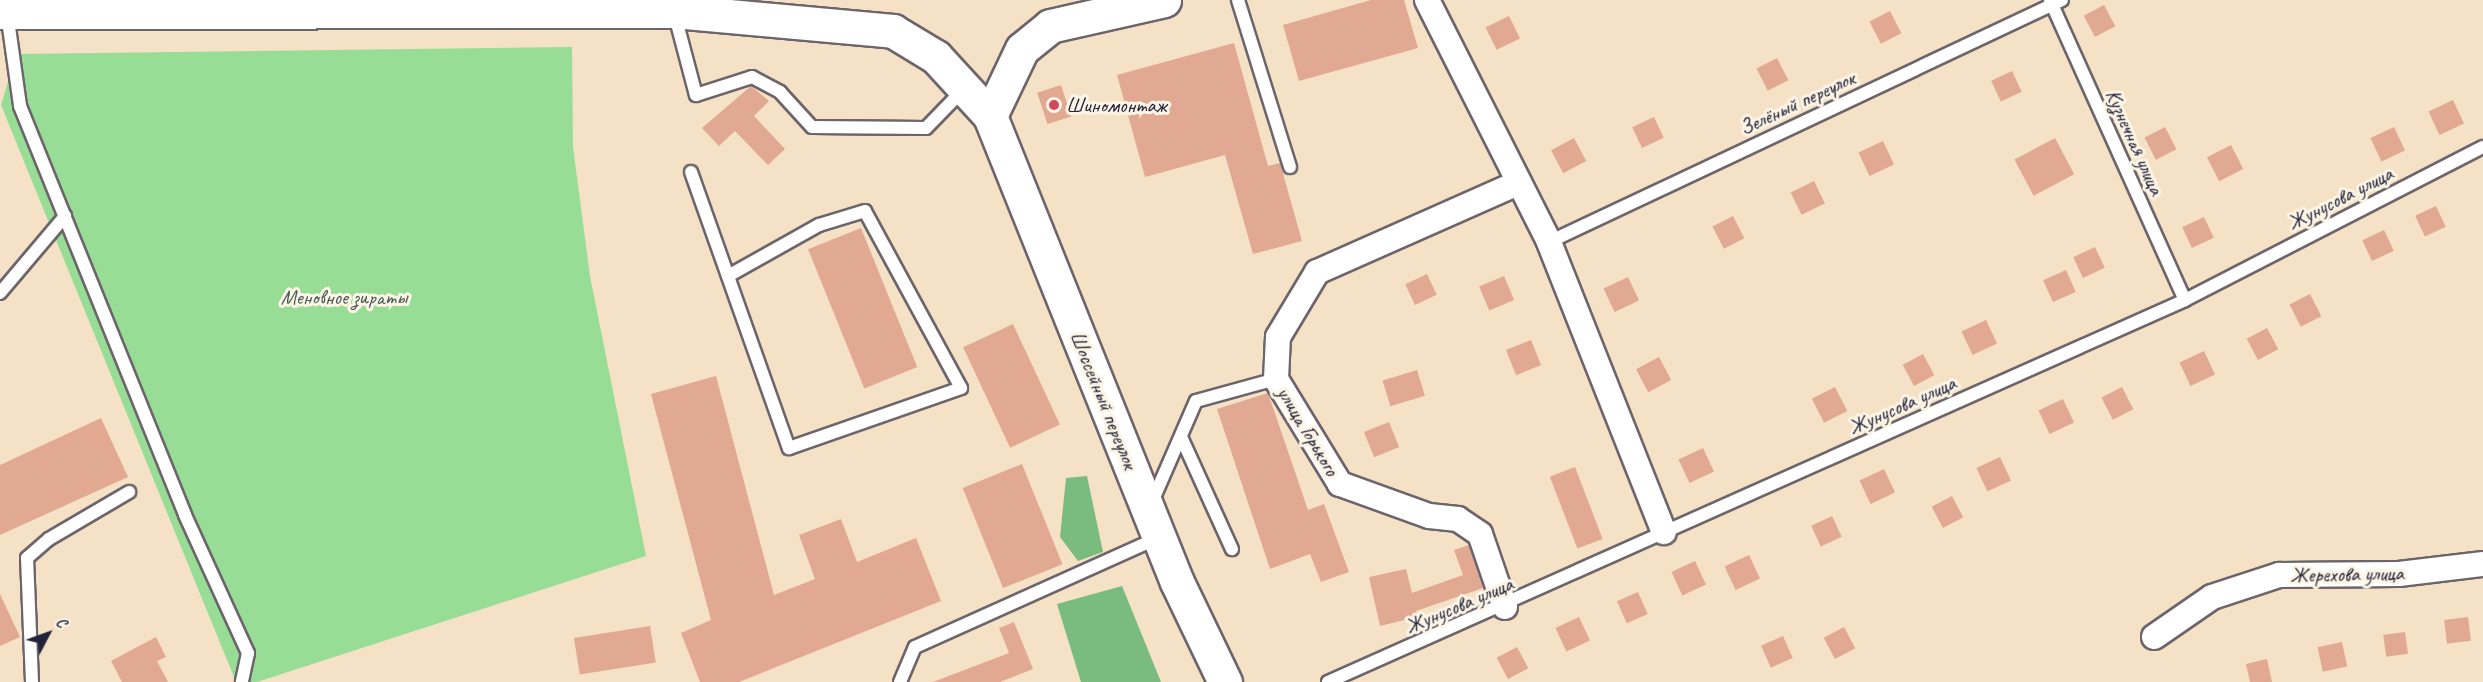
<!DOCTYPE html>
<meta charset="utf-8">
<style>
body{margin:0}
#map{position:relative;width:2483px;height:682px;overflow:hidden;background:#f5e1c5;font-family:Caveat,sans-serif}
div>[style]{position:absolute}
.green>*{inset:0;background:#98dd96}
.forest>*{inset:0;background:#7abc7f}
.building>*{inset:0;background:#e2a992;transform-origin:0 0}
.roads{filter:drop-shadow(2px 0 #6c656b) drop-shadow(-2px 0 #6c656b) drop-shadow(0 2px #6c656b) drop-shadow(0 -2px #6c656b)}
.service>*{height:12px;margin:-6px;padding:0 6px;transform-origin:6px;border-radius:6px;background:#fff}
.minor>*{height:24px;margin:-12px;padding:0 12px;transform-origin:12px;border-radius:12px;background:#fff}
.secondary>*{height:33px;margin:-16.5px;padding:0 16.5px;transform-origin:16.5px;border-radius:16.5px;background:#fff}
.dots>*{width:16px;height:16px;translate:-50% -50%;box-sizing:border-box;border:3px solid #fcf5e5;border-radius:50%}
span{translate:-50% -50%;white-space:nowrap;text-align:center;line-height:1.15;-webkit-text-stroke:6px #fcf5e5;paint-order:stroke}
.street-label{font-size:21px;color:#22223b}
.poi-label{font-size:21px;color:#22223b}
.left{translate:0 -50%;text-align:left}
.park-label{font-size:21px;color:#455a56}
.north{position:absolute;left:18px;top:604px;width:60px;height:60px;-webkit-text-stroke:4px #fcf5e5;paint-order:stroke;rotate:49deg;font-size:16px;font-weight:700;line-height:24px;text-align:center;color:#22223b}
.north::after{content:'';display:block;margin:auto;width:21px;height:27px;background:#22223b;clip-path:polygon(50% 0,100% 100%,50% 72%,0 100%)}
</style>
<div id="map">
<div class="green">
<i style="clip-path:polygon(572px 47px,573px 147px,590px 276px,646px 556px,257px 682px,236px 682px,1px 105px,16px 54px)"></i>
</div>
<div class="forest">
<i style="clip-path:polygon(1087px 476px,1103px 552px,1078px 561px,1060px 537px,1066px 478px)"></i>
<i style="clip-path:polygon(1122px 586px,1161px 682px,1081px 682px,1057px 604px)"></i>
</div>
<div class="building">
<i style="clip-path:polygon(1371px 0,1404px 0,1418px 48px,1299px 81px,1283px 25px)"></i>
<i style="left:2104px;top:5px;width:24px;height:23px;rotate:62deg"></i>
<i style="left:1890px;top:11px;width:25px;height:23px;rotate:63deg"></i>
<i style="left:1509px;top:16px;width:25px;height:26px;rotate:64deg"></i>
<i style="clip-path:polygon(1234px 43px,1268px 166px,1280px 163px,1302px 241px,1253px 254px,1225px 155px,1145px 177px,1117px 75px)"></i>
<i style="left:1777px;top:58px;width:25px;height:23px;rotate:63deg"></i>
<i style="left:2012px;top:71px;width:23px;height:23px;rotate:65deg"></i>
<i style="left:1061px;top:85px;width:33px;height:25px;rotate:72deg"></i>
<i style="clip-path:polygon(751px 86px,769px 101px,754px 116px,785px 149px,768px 165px,735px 131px,719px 146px,702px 128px)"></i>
<i style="left:2453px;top:100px;width:26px;height:27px;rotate:65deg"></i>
<i style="left:1654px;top:117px;width:23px;height:24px;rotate:65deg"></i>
<i style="left:2165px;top:127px;width:25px;height:23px;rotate:63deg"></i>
<i style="left:2394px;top:127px;width:26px;height:26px;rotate:65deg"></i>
<i style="left:1574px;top:138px;width:26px;height:26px;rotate:62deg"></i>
<i style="left:2055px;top:138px;width:41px;height:46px;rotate:62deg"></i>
<i style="left:1883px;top:141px;width:26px;height:27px;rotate:65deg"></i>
<i style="left:2231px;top:145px;width:27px;height:27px;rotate:63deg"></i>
<i style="left:1814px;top:181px;width:25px;height:26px;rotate:64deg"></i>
<i style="left:2436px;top:206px;width:23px;height:23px;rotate:65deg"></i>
<i style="left:1733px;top:216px;width:25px;height:23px;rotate:63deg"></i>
<i style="left:2204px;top:217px;width:23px;height:24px;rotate:65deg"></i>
<i style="left:861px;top:228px;width:150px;height:57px;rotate:68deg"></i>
<i style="left:2384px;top:230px;width:23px;height:24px;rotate:65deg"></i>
<i style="left:2095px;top:247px;width:23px;height:24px;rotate:65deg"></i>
<i style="left:2066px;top:270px;width:24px;height:25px;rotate:66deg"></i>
<i style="left:1427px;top:274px;width:23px;height:24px;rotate:65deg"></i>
<i style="left:1504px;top:276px;width:26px;height:27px;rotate:67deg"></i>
<i style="left:1628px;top:277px;width:26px;height:27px;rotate:65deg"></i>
<i style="left:2310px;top:294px;width:25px;height:23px;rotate:63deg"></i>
<i style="left:1986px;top:320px;width:26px;height:27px;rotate:65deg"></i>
<i style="left:1013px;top:324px;width:111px;height:55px;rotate:65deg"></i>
<i style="left:2267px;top:328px;width:24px;height:23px;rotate:62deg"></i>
<i style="left:1531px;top:340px;width:27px;height:27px;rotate:68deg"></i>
<i style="left:2204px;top:351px;width:26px;height:27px;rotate:65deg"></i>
<i style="left:1923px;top:354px;width:24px;height:23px;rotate:62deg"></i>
<i style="left:1659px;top:357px;width:26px;height:26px;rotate:62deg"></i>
<i style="left:1417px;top:370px;width:27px;height:36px;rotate:73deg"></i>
<i style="clip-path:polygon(716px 376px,774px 595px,815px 579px,799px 535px,841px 519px,857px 562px,916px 538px,941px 601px,739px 682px,700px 682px,681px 633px,711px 620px,651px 394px)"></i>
<i style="left:1835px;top:387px;width:27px;height:26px;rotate:63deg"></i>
<i style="left:2122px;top:387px;width:25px;height:23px;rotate:63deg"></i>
<i style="clip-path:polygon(1268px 393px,1308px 510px,1324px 504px,1349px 572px,1321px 582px,1310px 554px,1270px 569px,1217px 409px)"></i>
<i style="left:2063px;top:399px;width:26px;height:27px;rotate:65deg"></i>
<i style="clip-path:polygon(101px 418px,128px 477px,0 535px,0 465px)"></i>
<i style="left:1389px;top:422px;width:27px;height:27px;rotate:68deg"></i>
<i style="left:1703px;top:448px;width:26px;height:27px;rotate:65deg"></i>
<i style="left:2000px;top:457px;width:26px;height:26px;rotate:65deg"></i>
<i style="left:1022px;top:464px;width:108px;height:64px;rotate:68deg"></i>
<i style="left:1575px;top:467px;width:77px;height:27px;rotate:69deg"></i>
<i style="left:1884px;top:469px;width:26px;height:27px;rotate:65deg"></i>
<i style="left:1952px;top:496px;width:24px;height:23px;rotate:62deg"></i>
<i style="left:1832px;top:516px;width:23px;height:23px;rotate:65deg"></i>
<i style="clip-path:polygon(1469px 545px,1483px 588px,1416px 611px,1417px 617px,1380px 626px,1369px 577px,1406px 569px,1412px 593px,1463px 575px,1454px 550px)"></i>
<i style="left:1749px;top:555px;width:26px;height:27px;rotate:65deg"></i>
<i style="left:1695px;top:561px;width:26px;height:26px;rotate:65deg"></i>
<i style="left:1638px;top:592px;width:24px;height:23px;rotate:66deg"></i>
<i style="clip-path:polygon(0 594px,20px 637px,0 646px)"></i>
<i style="left:1579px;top:617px;width:26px;height:26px;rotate:65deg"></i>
<i style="left:2468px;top:617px;width:24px;height:24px;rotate:83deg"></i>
<i style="clip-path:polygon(1014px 622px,1033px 669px,1000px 682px,933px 682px,1009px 653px,999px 628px)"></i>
<i style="left:650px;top:626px;width:37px;height:77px;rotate:81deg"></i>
<i style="left:1844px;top:627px;width:24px;height:23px;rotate:62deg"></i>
<i style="left:2405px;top:632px;width:22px;height:22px;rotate:82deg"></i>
<i style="left:1783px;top:636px;width:24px;height:24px;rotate:66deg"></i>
<i style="clip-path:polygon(156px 637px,166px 657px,157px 661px,168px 682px,122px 682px,111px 661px)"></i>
<i style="left:2342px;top:642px;width:25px;height:25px;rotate:78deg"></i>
<i style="left:1517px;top:647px;width:24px;height:23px;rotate:62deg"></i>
<i style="clip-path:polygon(2267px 659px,2272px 682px,2250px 682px,2246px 664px)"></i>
</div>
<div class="roads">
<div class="service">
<i style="left:1238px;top:0;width:175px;rotate:72.7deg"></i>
<i style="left:2050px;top:0;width:329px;rotate:65.8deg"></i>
<i style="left:674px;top:12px;width:86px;rotate:75.2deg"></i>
<i style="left:696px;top:95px;width:59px;rotate:-17.8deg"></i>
<i style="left:752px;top:77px;width:32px;rotate:28deg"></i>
<i style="left:780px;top:92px;width:47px;rotate:47.6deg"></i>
<i style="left:812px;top:127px;width:114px;rotate:0.5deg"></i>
<i style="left:926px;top:128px;width:53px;rotate:-45.8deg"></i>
<i style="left:7px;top:13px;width:94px;rotate:82deg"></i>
<i style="left:20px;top:106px;width:441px;rotate:68deg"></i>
<i style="left:185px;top:515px;width:152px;rotate:65.5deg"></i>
<i style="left:248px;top:653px;width:30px;rotate:102deg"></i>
<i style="left:691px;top:172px;width:293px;rotate:70.5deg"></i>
<i style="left:789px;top:448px;width:182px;rotate:-19.2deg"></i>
<i style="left:961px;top:388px;width:201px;rotate:-118.5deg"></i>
<i style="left:865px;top:211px;width:48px;rotate:163.1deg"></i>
<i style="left:819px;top:225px;width:104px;rotate:150.7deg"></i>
<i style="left:1549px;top:242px;width:567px;rotate:-25.25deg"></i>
<i style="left:0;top:293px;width:101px;rotate:-49.8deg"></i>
<i style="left:1182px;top:439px;width:121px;rotate:65.6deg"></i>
<i style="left:1152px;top:502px;width:110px;rotate:-66.5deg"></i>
<i style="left:1196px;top:401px;width:83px;rotate:-15.4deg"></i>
<i style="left:32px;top:682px;width:124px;rotate:-92.3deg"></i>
<i style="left:27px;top:558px;width:29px;rotate:-41deg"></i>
<i style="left:49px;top:539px;width:93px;rotate:-30.4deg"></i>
<i style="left:900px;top:682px;width:38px;rotate:-67deg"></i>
<i style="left:915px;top:647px;width:266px;rotate:-24.2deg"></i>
<i style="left:1328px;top:682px;width:938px;rotate:-24.02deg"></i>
<i style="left:2185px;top:300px;width:335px;rotate:-27.2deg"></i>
</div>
<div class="minor">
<i style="left:1427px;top:0;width:271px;rotate:63.2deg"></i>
<i style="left:1549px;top:242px;width:312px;rotate:68.4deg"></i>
<i style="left:1505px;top:607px;width:77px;rotate:-108.9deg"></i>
<i style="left:1480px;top:534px;width:27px;rotate:-146deg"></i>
<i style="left:1458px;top:519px;width:29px;rotate:-174deg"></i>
<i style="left:1429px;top:516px;width:95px;rotate:-160.2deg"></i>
<i style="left:1340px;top:484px;width:123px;rotate:-121.4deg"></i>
<i style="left:1276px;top:379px;width:42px;rotate:-87.3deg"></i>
<i style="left:1278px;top:337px;width:76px;rotate:-59deg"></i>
<i style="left:1317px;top:272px;width:220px;rotate:-23.9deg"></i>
<i style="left:2154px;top:637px;width:70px;rotate:-34.6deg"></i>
<i style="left:2212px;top:597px;width:71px;rotate:-18.2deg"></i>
<i style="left:2279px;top:575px;width:120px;rotate:-0.5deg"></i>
<i style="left:2399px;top:574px;width:85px;rotate:-6.8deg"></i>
</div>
<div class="secondary">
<i style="left:0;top:12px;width:674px;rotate:-0.09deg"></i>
<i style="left:674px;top:11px;width:220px;rotate:5.2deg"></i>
<i style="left:893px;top:31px;width:50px;rotate:31.2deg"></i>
<i style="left:936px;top:57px;width:80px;rotate:47.5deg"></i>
<i style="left:990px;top:116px;width:502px;rotate:68.14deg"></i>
<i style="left:1177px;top:582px;width:111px;rotate:64.4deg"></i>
<i style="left:990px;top:116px;width:74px;rotate:-64.5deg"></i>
<i style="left:1022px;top:49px;width:36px;rotate:-39deg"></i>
<i style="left:1050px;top:26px;width:117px;rotate:-12.8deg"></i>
</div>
</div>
<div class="dots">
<i style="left:1054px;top:105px;background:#d1495b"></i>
</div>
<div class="street-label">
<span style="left:1797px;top:103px;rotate:-25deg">Зелёный переулок</span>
<span style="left:2135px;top:142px;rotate:66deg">Кузнечная улица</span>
<span style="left:2340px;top:198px;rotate:-27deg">Жунусова улица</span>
<span style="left:1104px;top:400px;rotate:68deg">Шоссейный переулок</span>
<span style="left:1902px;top:405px;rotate:-24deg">Жунусова улица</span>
<span style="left:1308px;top:431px;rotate:59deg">улица Горького</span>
<span style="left:2347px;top:574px;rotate:-1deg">Жерехова улица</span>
<span style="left:1459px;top:605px;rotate:-23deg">Жунусова улица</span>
</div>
<div class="poi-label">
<span class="left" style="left:1066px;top:105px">Шиномонтаж</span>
</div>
<div class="park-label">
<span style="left:344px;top:297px">Меновное зираты</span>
</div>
<div class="north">С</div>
</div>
